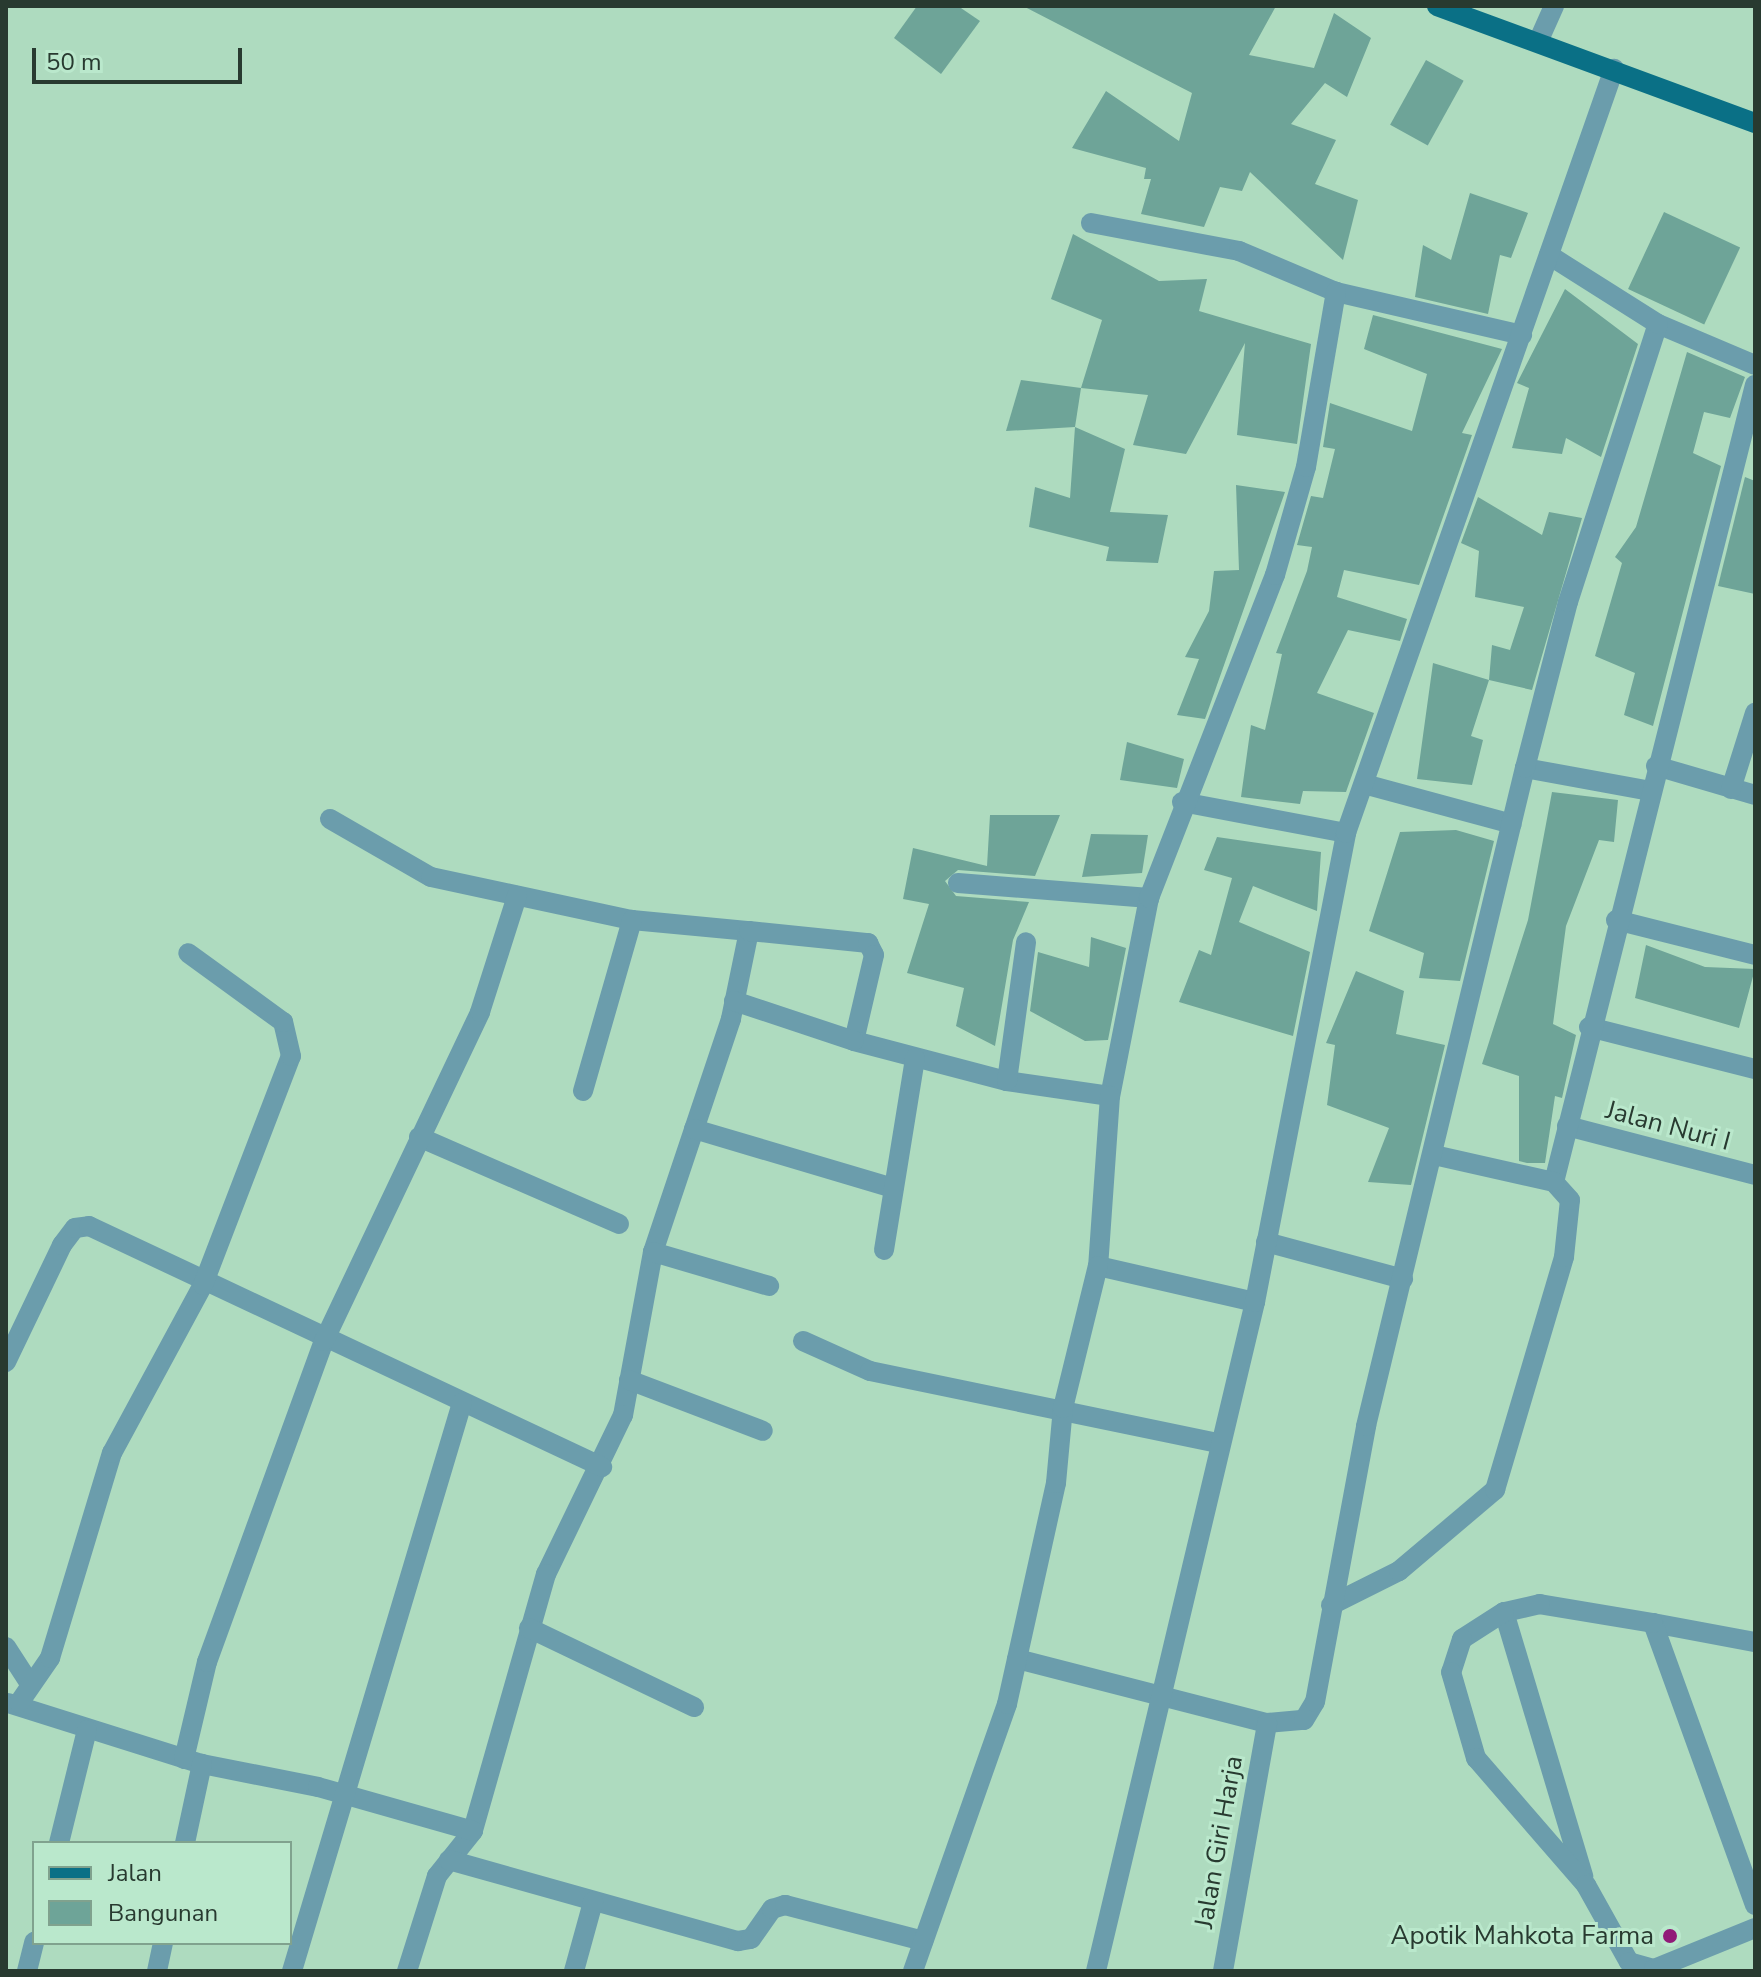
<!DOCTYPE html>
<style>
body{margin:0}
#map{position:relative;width:1761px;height:1977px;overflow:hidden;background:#aedbbf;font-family:"Nunito Sans",sans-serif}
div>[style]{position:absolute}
.building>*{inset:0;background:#6ea498;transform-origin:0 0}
.street>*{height:20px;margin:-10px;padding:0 10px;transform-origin:10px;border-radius:10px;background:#6b9dac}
.primary>*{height:20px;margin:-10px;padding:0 10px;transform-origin:10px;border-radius:10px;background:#0a7086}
.dots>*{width:22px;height:22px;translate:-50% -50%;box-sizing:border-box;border:4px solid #bae8cc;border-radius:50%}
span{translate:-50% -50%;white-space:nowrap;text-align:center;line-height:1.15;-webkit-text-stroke:6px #bae8cc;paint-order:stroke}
.street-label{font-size:26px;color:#283a30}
.poi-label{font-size:26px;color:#283a30}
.right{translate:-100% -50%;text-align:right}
.frame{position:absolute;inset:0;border:8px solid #283a30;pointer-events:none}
.legend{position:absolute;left:32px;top:1841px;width:260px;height:104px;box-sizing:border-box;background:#bae8cc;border:2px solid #80a28e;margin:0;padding:10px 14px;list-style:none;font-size:24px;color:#283a30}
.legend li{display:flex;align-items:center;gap:16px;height:40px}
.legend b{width:40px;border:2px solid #80a28e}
.scale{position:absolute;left:32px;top:48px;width:210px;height:36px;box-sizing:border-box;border:4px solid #283a30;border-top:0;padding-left:10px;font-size:24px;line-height:28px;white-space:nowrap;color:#283a30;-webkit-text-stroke:6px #bae8cc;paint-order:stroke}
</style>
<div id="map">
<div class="building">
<i style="clip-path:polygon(917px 6px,958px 6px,980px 21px,941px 74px,894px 38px)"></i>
<i style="clip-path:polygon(1023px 6px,1276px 6px,1249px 55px,1314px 68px,1334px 13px,1371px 38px,1347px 97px,1325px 83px,1291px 124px,1336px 140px,1315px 184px,1358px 200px,1343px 260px,1250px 172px,1242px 191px,1220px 187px,1204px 227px,1141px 214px,1151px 179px,1144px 179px,1146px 168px,1072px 148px,1106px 91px,1179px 141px,1192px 93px)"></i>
<i style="left:1426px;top:60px;width:43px;height:74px;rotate:29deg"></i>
<i style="clip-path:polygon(1470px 193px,1528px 213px,1511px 258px,1500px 255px,1488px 314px,1415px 297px,1423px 245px,1451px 260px)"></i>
<i style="left:1664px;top:212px;width:84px;height:85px;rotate:25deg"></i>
<i style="clip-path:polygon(1073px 234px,1159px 281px,1207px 279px,1199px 311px,1311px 344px,1297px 444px,1237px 435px,1245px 343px,1186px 454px,1133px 445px,1148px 395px,1081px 388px,1102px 320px,1051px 299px)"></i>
<i style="clip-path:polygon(1565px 289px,1638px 344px,1601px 457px,1566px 438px,1562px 454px,1512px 448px,1529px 388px,1517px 383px)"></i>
<i style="clip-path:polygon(1373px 315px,1502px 349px,1462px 433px,1472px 435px,1419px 585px,1344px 570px,1337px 597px,1407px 619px,1400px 641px,1348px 630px,1317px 693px,1374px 713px,1346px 792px,1303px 791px,1300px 804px,1241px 797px,1251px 725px,1265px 730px,1282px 654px,1276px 653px,1307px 571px,1312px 547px,1297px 545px,1311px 496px,1323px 498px,1335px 449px,1323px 447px,1330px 403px,1412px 431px,1427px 374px,1364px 349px)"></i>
<i style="clip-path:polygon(1687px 352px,1745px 377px,1730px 418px,1704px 412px,1693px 453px,1721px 466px,1653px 726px,1624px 715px,1635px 673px,1595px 656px,1622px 563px,1615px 557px,1636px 527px)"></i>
<i style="clip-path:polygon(1021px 380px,1081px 388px,1075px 427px,1006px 431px)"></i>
<i style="clip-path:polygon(1075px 427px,1125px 449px,1110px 512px,1168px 515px,1158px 563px,1106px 561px,1109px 547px,1029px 527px,1035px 487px,1070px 498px)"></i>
<i style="clip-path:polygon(1745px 477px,1755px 481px,1755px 594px,1718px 586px)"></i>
<i style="clip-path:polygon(1236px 485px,1285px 492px,1205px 719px,1177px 715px,1199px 659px,1185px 657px,1209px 611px,1214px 571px,1239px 570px)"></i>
<i style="clip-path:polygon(1478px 497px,1542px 535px,1549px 512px,1582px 518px,1532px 690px,1489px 680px,1492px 645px,1510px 650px,1524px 607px,1475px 597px,1479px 551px,1461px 543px)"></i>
<i style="clip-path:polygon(1433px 663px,1489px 680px,1471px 736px,1483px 740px,1472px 785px,1417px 779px)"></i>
<i style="clip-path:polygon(1127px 742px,1184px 759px,1177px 788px,1120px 780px)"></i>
<i style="clip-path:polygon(1552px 792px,1618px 800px,1614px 842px,1599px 840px,1566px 926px,1553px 1024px,1576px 1035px,1562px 1098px,1555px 1096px,1545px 1163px,1527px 1163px,1519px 1161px,1519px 1076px,1482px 1064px,1528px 920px)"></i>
<i style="clip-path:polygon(990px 815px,1060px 815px,1035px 876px,958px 870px,945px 881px,956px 896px,1029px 902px,1013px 940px,995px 1046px,956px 1026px,964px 988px,907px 973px,929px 904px,903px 899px,913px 848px,987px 866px)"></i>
<i style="clip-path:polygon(1456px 830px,1494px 841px,1460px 981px,1419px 978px,1424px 953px,1369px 931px,1400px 832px)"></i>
<i style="clip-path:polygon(1091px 834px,1148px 835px,1142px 873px,1082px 877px)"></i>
<i style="clip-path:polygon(1217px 837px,1321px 852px,1317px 911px,1253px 886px,1239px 922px,1310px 952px,1293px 1036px,1179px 1002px,1199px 950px,1211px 955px,1232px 878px,1204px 870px)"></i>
<i style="clip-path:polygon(1091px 937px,1126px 948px,1108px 1040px,1085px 1041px,1030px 1011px,1038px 952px,1089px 967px)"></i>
<i style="clip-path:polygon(1646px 945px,1705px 967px,1755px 969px,1739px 1028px,1635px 998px)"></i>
<i style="clip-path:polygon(1356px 971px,1404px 991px,1396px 1034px,1445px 1045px,1411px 1185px,1368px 1182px,1389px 1128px,1327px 1105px,1335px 1045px,1326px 1043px)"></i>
</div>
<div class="street">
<i style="left:1538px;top:42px;width:39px;rotate:-66deg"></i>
<i style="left:1091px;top:223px;width:151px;rotate:10.7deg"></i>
<i style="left:1239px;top:251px;width:105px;rotate:22.9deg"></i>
<i style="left:1336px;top:292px;width:191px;rotate:13deg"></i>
<i style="left:1658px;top:324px;width:105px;rotate:22.9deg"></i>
<i style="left:1656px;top:766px;width:103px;rotate:16.3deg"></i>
<i style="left:1525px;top:768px;width:127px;rotate:10.4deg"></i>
<i style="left:1364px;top:784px;width:153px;rotate:15.1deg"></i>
<i style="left:1731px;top:789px;width:80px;rotate:-72.5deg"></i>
<i style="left:1182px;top:802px;width:167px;rotate:10.7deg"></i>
<i style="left:330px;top:819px;width:116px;rotate:29.9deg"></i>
<i style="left:431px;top:877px;width:206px;rotate:12.1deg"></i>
<i style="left:632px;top:920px;width:118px;rotate:5.4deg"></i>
<i style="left:749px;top:931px;width:90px;rotate:101.6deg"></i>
<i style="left:731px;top:1019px;width:246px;rotate:108.5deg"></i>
<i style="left:653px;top:1252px;width:166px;rotate:100.4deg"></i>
<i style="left:623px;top:1415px;width:177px;rotate:115.8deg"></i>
<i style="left:546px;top:1574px;width:267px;rotate:105.9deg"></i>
<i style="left:473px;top:1831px;width:58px;rotate:128.7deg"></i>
<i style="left:437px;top:1876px;width:100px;rotate:107.5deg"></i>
<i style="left:958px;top:883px;width:192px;rotate:4.5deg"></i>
<i style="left:1149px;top:898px;width:202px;rotate:101.1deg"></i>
<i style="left:1149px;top:898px;width:347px;rotate:-68.7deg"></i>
<i style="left:1275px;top:575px;width:112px;rotate:-74deg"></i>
<i style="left:1306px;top:467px;width:178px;rotate:-80.3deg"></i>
<i style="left:1616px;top:920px;width:143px;rotate:14.1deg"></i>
<i style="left:749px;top:931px;width:120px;rotate:5.8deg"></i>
<i style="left:868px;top:943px;width:13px;rotate:63deg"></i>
<i style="left:874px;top:955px;width:88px;rotate:103.1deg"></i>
<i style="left:854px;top:1041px;width:158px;rotate:14.7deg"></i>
<i style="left:1007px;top:1081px;width:104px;rotate:8.3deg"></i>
<i style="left:1110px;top:1096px;width:170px;rotate:94deg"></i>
<i style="left:1098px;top:1266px;width:161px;rotate:12.9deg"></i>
<i style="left:734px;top:1001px;width:126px;rotate:18.4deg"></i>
<i style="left:1589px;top:1027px;width:171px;rotate:14.2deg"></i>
<i style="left:1007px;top:1081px;width:140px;rotate:-82.2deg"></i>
<i style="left:583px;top:1091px;width:178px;rotate:-74deg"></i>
<i style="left:1567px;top:1126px;width:194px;rotate:14.6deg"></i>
<i style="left:694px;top:1129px;width:208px;rotate:16.5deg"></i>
<i style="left:419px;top:1137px;width:218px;rotate:23.5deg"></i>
<i style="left:1554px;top:1182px;width:822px;rotate:-75.85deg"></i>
<i style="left:1266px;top:1242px;width:142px;rotate:15.1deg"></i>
<i style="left:884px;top:1250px;width:194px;rotate:-80.8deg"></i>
<i style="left:653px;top:1252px;width:121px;rotate:16.3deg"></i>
<i style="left:803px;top:1341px;width:73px;rotate:24.1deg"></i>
<i style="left:870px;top:1371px;width:355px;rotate:11.7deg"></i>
<i style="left:6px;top:1362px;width:130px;rotate:-64.4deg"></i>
<i style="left:62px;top:1245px;width:21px;rotate:-53deg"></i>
<i style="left:75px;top:1228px;width:14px;rotate:-8deg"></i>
<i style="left:89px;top:1226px;width:567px;rotate:25.16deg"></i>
<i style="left:629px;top:1380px;width:143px;rotate:20.8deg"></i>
<i style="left:1331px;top:1605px;width:76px;rotate:-26.6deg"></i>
<i style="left:1399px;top:1571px;width:126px;rotate:-40.2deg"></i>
<i style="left:1495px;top:1490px;width:243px;rotate:-73.5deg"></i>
<i style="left:1564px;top:1257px;width:57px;rotate:-84deg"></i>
<i style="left:1570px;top:1200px;width:24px;rotate:-132deg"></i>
<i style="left:1554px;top:1182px;width:123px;rotate:-167.3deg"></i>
<i style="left:1504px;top:1612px;width:276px;rotate:73.3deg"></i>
<i style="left:1653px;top:1623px;width:104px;rotate:10.6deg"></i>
<i style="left:529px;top:1628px;width:183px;rotate:25.6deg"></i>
<i style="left:6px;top:1647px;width:44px;rotate:57deg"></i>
<i style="left:1017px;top:1659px;width:258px;rotate:14.4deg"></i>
<i style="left:1267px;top:1723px;width:37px;rotate:-5deg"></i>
<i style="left:1304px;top:1720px;width:21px;rotate:-59deg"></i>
<i style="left:1315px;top:1702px;width:281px;rotate:-79.5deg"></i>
<i style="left:1366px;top:1426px;width:677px;rotate:-76.42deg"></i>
<i style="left:1525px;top:768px;width:171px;rotate:-75.5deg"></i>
<i style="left:1568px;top:602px;width:292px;rotate:-72.1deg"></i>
<i style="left:1658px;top:324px;width:129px;rotate:-147.7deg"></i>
<i style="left:8px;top:1703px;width:203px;rotate:17.5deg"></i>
<i style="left:202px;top:1764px;width:118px;rotate:11.2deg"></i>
<i style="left:318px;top:1787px;width:161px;rotate:15.8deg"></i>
<i style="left:19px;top:1703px;width:55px;rotate:-55.4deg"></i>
<i style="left:50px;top:1658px;width:214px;rotate:-73.2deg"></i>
<i style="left:112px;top:1453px;width:191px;rotate:-61.6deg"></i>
<i style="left:203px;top:1285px;width:245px;rotate:-69deg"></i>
<i style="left:291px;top:1056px;width:35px;rotate:-103deg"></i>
<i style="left:283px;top:1022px;width:117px;rotate:-144deg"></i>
<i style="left:184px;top:1759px;width:100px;rotate:-76.7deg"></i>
<i style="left:207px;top:1662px;width:342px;rotate:-70deg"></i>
<i style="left:324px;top:1341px;width:364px;rotate:-64.6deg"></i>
<i style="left:480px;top:1012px;width:122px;rotate:-72.3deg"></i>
<i style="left:59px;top:1843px;width:116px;rotate:-76.1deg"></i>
<i style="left:185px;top:1843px;width:81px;rotate:-77.9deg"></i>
<i style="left:449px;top:1860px;width:300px;rotate:15.7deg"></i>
<i style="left:738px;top:1941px;width:13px;rotate:-9deg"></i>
<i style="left:751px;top:1939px;width:37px;rotate:-55deg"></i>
<i style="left:772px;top:1909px;width:14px;rotate:-17deg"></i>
<i style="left:785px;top:1905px;width:143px;rotate:14.6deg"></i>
<i style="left:1755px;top:1905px;width:300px;rotate:-109.9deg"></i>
<i style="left:1653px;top:1623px;width:115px;rotate:-170.5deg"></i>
<i style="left:1540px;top:1604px;width:37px;rotate:167deg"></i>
<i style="left:1504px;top:1612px;width:50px;rotate:147.3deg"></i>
<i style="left:1462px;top:1639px;width:35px;rotate:108deg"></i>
<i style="left:1451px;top:1672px;width:90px;rotate:73.8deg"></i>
<i style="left:1476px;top:1758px;width:168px;rotate:49.1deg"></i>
<i style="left:1586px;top:1885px;width:88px;rotate:60.8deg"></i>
<i style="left:1629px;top:1962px;width:26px;rotate:16deg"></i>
<i style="left:1654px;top:1969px;width:109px;rotate:-22.1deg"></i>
<i style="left:27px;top:1971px;width:30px;rotate:-76deg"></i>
<i style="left:157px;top:1971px;width:29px;rotate:-78deg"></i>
<i style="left:292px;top:1971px;width:593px;rotate:-73.34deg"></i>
<i style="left:574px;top:1971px;width:72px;rotate:-74.6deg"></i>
<i style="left:913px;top:1971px;width:283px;rotate:-70.6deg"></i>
<i style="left:1007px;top:1704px;width:226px;rotate:-77.5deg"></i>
<i style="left:1056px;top:1483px;width:75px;rotate:-84.7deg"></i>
<i style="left:1063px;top:1408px;width:146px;rotate:-76.2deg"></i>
<i style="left:1096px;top:1971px;width:688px;rotate:-76.63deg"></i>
<i style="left:1255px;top:1302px;width:478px;rotate:-79deg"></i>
<i style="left:1346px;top:833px;width:810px;rotate:-70.67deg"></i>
<i style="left:1223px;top:1971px;width:252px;rotate:-79.9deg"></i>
</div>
<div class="primary">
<i style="left:1437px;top:6px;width:339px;rotate:20.2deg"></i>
</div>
<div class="dots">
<i style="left:1670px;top:1936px;background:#911a78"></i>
</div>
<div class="street-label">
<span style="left:1668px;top:1126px;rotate:15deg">Jalan Nuri I</span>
<span style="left:1219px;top:1842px;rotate:-80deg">Jalan Giri Harja</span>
</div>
<div class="poi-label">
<span class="right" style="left:1654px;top:1936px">Apotik Mahkota Farma</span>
</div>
<div class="frame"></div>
<ul class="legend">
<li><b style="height:10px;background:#0a7086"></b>Jalan</li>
<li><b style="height:22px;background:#6ea498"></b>Bangunan</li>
</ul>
<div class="scale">50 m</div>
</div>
